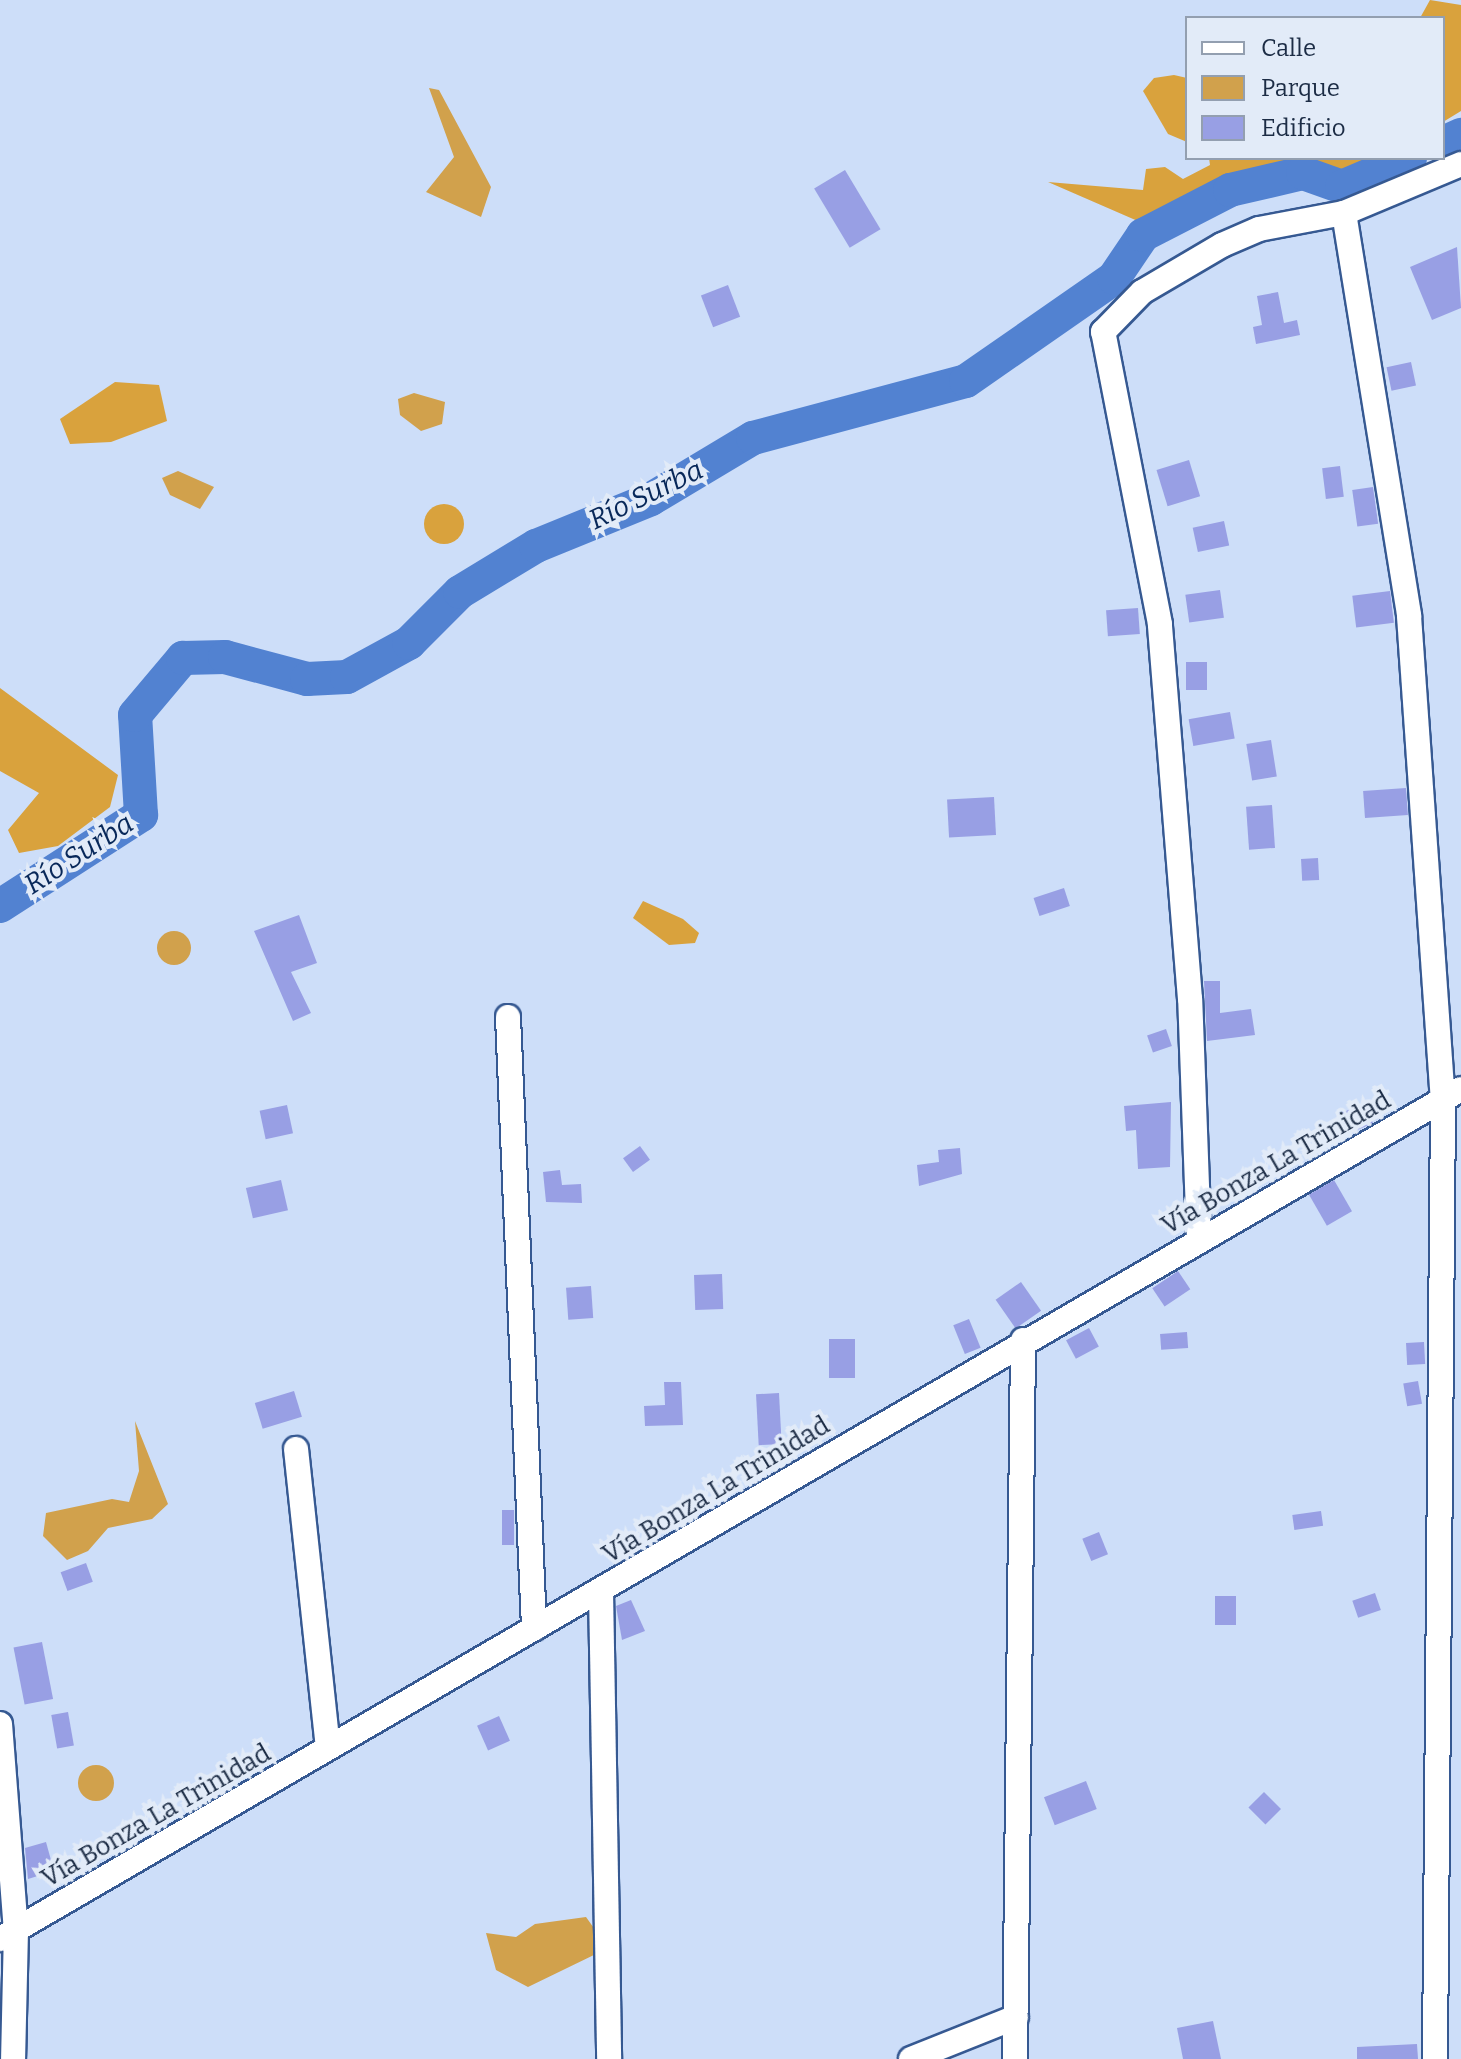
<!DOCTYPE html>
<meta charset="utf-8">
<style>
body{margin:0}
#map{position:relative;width:1461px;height:2059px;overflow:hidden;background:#cddef9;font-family:Bitter,serif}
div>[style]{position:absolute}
.green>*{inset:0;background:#d1a14c}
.round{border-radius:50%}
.forest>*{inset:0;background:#d9a23d}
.river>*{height:34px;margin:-17px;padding:0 17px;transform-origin:17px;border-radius:17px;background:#5282d1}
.building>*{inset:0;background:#989fe4;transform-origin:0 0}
.roads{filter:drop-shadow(2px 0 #365992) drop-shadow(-2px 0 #365992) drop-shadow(0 2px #365992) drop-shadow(0 -2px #365992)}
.minor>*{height:24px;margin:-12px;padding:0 12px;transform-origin:12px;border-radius:12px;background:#fff}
span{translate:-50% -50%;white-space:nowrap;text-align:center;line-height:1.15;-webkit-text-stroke:8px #e2ebf8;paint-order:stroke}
.street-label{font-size:26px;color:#1c2c45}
.water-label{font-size:28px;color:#082859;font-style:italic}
.legend{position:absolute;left:1185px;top:16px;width:260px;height:144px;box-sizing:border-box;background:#e2ebf8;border:2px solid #939fb0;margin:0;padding:10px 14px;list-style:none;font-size:24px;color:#1c2c45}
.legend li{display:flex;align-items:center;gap:16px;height:40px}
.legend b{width:40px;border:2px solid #939fb0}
</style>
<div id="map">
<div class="green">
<i style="clip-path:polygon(429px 88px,439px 90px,491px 187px,481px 217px,426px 192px,454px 157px)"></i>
<i style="clip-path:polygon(414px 393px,445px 402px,442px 424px,421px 431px,400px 415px,398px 399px)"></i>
<i style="clip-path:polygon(178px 471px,214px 487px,200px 509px,170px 495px,162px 478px)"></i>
<i class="round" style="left:157px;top:931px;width:34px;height:34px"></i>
<i style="clip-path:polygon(135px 1421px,168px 1504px,152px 1519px,108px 1528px,88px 1551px,67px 1560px,43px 1536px,46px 1513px,112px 1499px,129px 1502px,139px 1471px)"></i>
<i class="round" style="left:78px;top:1765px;width:36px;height:36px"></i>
<i style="clip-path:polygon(586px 1917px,601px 1938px,598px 1953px,528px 1987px,496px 1970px,486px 1933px,516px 1937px,535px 1924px)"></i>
</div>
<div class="forest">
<i style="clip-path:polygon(1430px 0,1461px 5px,1461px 111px,1443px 122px,1443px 18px,1420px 18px)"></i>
<i style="clip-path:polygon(1174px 75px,1187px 78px,1187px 142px,1168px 134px,1143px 91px,1154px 78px)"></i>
<i style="clip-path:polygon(1209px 158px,1380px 158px,1336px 174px,1220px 185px,1140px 222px,1048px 182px,1143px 190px,1146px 169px,1165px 167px,1183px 179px,1210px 165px)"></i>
<i style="clip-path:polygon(115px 382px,159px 385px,167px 421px,111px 442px,70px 444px,60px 419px)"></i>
<i class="round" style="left:424px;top:504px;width:40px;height:40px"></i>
<i style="clip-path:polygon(0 688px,118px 775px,110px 807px,58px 846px,19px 853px,8px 830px,39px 793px,0 771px)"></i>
<i style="clip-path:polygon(643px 901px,683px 919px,699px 933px,695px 943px,669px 945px,633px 918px)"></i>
</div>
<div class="river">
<i style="left:1443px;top:143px;width:20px;rotate:-24deg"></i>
<i style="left:0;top:906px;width:168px;rotate:-32.8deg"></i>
<i style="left:141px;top:815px;width:100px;rotate:-93.4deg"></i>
<i style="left:135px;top:715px;width:75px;rotate:-49.9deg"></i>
<i style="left:183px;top:658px;width:42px;rotate:-1.4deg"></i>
<i style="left:225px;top:657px;width:85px;rotate:15deg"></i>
<i style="left:307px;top:679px;width:40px;rotate:-2.9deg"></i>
<i style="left:347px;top:677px;width:71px;rotate:-28.7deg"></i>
<i style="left:409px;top:643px;width:72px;rotate:-45deg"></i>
<i style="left:460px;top:592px;width:89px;rotate:-31.2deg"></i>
<i style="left:536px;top:546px;width:124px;rotate:-22.2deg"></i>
<i style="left:651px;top:499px;width:119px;rotate:-30.9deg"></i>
<i style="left:753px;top:438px;width:220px;rotate:-15deg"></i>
<i style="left:966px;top:381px;width:180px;rotate:-34.8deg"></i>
<i style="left:1114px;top:278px;width:52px;rotate:-56deg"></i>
<i style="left:1143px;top:235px;width:98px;rotate:-27.3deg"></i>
<i style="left:1230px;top:190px;width:75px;rotate:-13.1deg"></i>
<i style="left:1303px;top:173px;width:41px;rotate:19.7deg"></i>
<i style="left:1342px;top:187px;width:74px;rotate:-23.1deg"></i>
</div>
<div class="building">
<i style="left:845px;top:170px;width:69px;height:36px;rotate:59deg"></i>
<i style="clip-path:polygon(1457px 247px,1461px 308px,1432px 320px,1410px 267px)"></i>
<i style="left:728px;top:285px;width:34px;height:29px;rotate:69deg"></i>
<i style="clip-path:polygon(1278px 292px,1284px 323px,1297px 320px,1300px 335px,1256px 344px,1253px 327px,1262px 325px,1257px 296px)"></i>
<i style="left:1411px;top:362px;width:24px;height:25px;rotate:78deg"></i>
<i style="left:1189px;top:460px;width:38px;height:34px;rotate:73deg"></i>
<i style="left:1340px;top:466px;width:31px;height:18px;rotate:83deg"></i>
<i style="left:1373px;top:487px;width:37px;height:21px;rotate:82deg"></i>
<i style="left:1224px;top:521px;width:25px;height:32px;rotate:78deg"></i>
<i style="left:1220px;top:590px;width:28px;height:35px;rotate:82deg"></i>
<i style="left:1390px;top:591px;width:32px;height:38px;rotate:83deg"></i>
<i style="left:1138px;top:608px;width:26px;height:32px;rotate:86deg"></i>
<i style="left:1186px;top:662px;width:21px;height:28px"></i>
<i style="left:1230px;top:712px;width:27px;height:42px;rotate:80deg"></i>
<i style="left:1271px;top:740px;width:37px;height:25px;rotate:81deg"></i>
<i style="left:1406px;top:788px;width:27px;height:43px;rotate:86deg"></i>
<i style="left:994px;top:797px;width:38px;height:47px;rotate:87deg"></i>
<i style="left:1272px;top:805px;width:43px;height:26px;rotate:86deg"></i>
<i style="left:1318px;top:858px;width:22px;height:17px;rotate:87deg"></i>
<i style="left:1064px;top:888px;width:19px;height:32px;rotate:72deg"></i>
<i style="clip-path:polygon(299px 915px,317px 963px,291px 972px,311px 1013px,293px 1021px,254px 931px)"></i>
<i style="clip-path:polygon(1204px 981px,1220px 981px,1220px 1013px,1251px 1009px,1255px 1035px,1207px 1041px)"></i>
<i style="left:1166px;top:1029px;width:18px;height:20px;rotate:71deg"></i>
<i style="clip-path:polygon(1171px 1102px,1170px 1167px,1138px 1169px,1136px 1130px,1126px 1131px,1124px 1106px)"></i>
<i style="left:1364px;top:1103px;width:22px;height:29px;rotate:66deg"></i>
<i style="left:287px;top:1105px;width:29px;height:28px;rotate:78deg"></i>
<i style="left:640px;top:1146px;width:17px;height:21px;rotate:54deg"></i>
<i style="clip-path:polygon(960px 1148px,962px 1174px,919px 1186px,917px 1165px,939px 1162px,938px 1150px)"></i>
<i style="clip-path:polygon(560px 1170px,562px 1185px,581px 1184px,582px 1203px,546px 1202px,543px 1172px)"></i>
<i style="left:281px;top:1180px;width:31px;height:36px;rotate:77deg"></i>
<i style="left:1334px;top:1180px;width:36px;height:29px;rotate:60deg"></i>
<i style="left:1178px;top:1271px;width:22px;height:31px;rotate:56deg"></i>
<i style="left:722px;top:1274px;width:35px;height:28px;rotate:88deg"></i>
<i style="left:1021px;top:1282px;width:35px;height:31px;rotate:55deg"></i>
<i style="left:591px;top:1286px;width:32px;height:25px;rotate:86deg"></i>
<i style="left:969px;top:1319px;width:31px;height:17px;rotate:68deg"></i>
<i style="left:1089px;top:1328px;width:21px;height:26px;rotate:62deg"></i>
<i style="left:1187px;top:1332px;width:16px;height:27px;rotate:86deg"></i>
<i style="left:829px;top:1339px;width:26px;height:39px"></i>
<i style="left:1424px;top:1342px;width:22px;height:18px;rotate:87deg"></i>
<i style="left:1418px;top:1381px;width:23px;height:15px;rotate:80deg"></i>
<i style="clip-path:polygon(664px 1382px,681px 1382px,683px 1425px,645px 1426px,644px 1406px,665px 1405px)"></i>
<i style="left:294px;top:1391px;width:27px;height:41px;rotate:73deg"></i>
<i style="left:779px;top:1393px;width:51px;height:23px;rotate:87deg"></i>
<i style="left:502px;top:1510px;width:12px;height:35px"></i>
<i style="left:1321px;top:1511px;width:15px;height:29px;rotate:82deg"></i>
<i style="left:1099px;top:1532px;width:24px;height:18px;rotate:68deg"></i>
<i style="left:86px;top:1563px;width:20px;height:27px;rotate:70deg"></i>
<i style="left:1375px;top:1593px;width:18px;height:24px;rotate:71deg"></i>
<i style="left:1215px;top:1596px;width:21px;height:29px"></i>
<i style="clip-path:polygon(631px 1600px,645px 1631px,622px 1640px,616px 1606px)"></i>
<i style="left:42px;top:1642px;width:58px;height:29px;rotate:79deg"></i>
<i style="left:68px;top:1712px;width:34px;height:17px;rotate:80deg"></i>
<i style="left:499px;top:1716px;width:27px;height:24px;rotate:66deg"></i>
<i style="left:1086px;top:1781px;width:30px;height:45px;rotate:69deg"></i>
<i style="left:1264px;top:1792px;width:24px;height:22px;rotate:45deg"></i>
<i style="clip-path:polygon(46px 1842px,54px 1871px,28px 1879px,25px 1848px)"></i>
<i style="clip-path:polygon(1213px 2021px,1221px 2059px,1183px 2059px,1177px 2028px)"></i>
<i style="clip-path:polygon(1417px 2044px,1418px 2059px,1357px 2059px,1357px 2047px)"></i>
</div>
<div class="roads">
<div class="minor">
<i style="left:1344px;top:213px;width:408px;rotate:80.8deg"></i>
<i style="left:1409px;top:616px;width:486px;rotate:86deg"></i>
<i style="left:1443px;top:1101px;width:958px;rotate:90.48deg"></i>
<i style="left:508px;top:1017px;width:612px;rotate:87.56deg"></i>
<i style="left:1199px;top:1240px;width:241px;rotate:-92.1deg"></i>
<i style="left:1190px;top:999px;width:376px;rotate:-94.6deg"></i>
<i style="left:1160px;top:624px;width:298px;rotate:-101deg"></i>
<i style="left:1103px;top:332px;width:56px;rotate:-45.7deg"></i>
<i style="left:1142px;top:292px;width:93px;rotate:-30.4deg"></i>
<i style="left:1222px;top:245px;width:40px;rotate:-23.4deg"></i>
<i style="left:1259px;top:229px;width:86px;rotate:-10.7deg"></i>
<i style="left:1344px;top:213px;width:127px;rotate:-22.7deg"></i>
<i style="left:296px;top:1449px;width:300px;rotate:83.9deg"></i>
<i style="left:601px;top:1591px;width:468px;rotate:89deg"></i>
<i style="left:0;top:1724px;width:207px;rotate:85.6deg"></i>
<i style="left:16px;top:1930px;width:129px;rotate:91.3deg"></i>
<i style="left:0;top:1939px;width:1690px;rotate:-30.19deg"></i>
<i style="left:911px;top:2059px;width:113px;rotate:-21.8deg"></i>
<i style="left:1015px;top:2059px;width:719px;rotate:-89.36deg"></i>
</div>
</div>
<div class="street-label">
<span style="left:1276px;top:1163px;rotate:-30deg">Vía Bonza La Trinidad</span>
<span style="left:716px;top:1490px;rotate:-31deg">Vía Bonza La Trinidad</span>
<span style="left:156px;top:1816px;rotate:-30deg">Vía Bonza La Trinidad</span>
</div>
<div class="water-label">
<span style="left:646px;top:495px;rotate:-26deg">Río Surba</span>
<span style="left:79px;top:854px;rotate:-33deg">Río Surba</span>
</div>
<ul class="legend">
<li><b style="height:10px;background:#fff"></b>Calle</li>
<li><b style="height:22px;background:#d1a14c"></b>Parque</li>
<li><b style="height:22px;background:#989fe4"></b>Edificio</li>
</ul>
</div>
